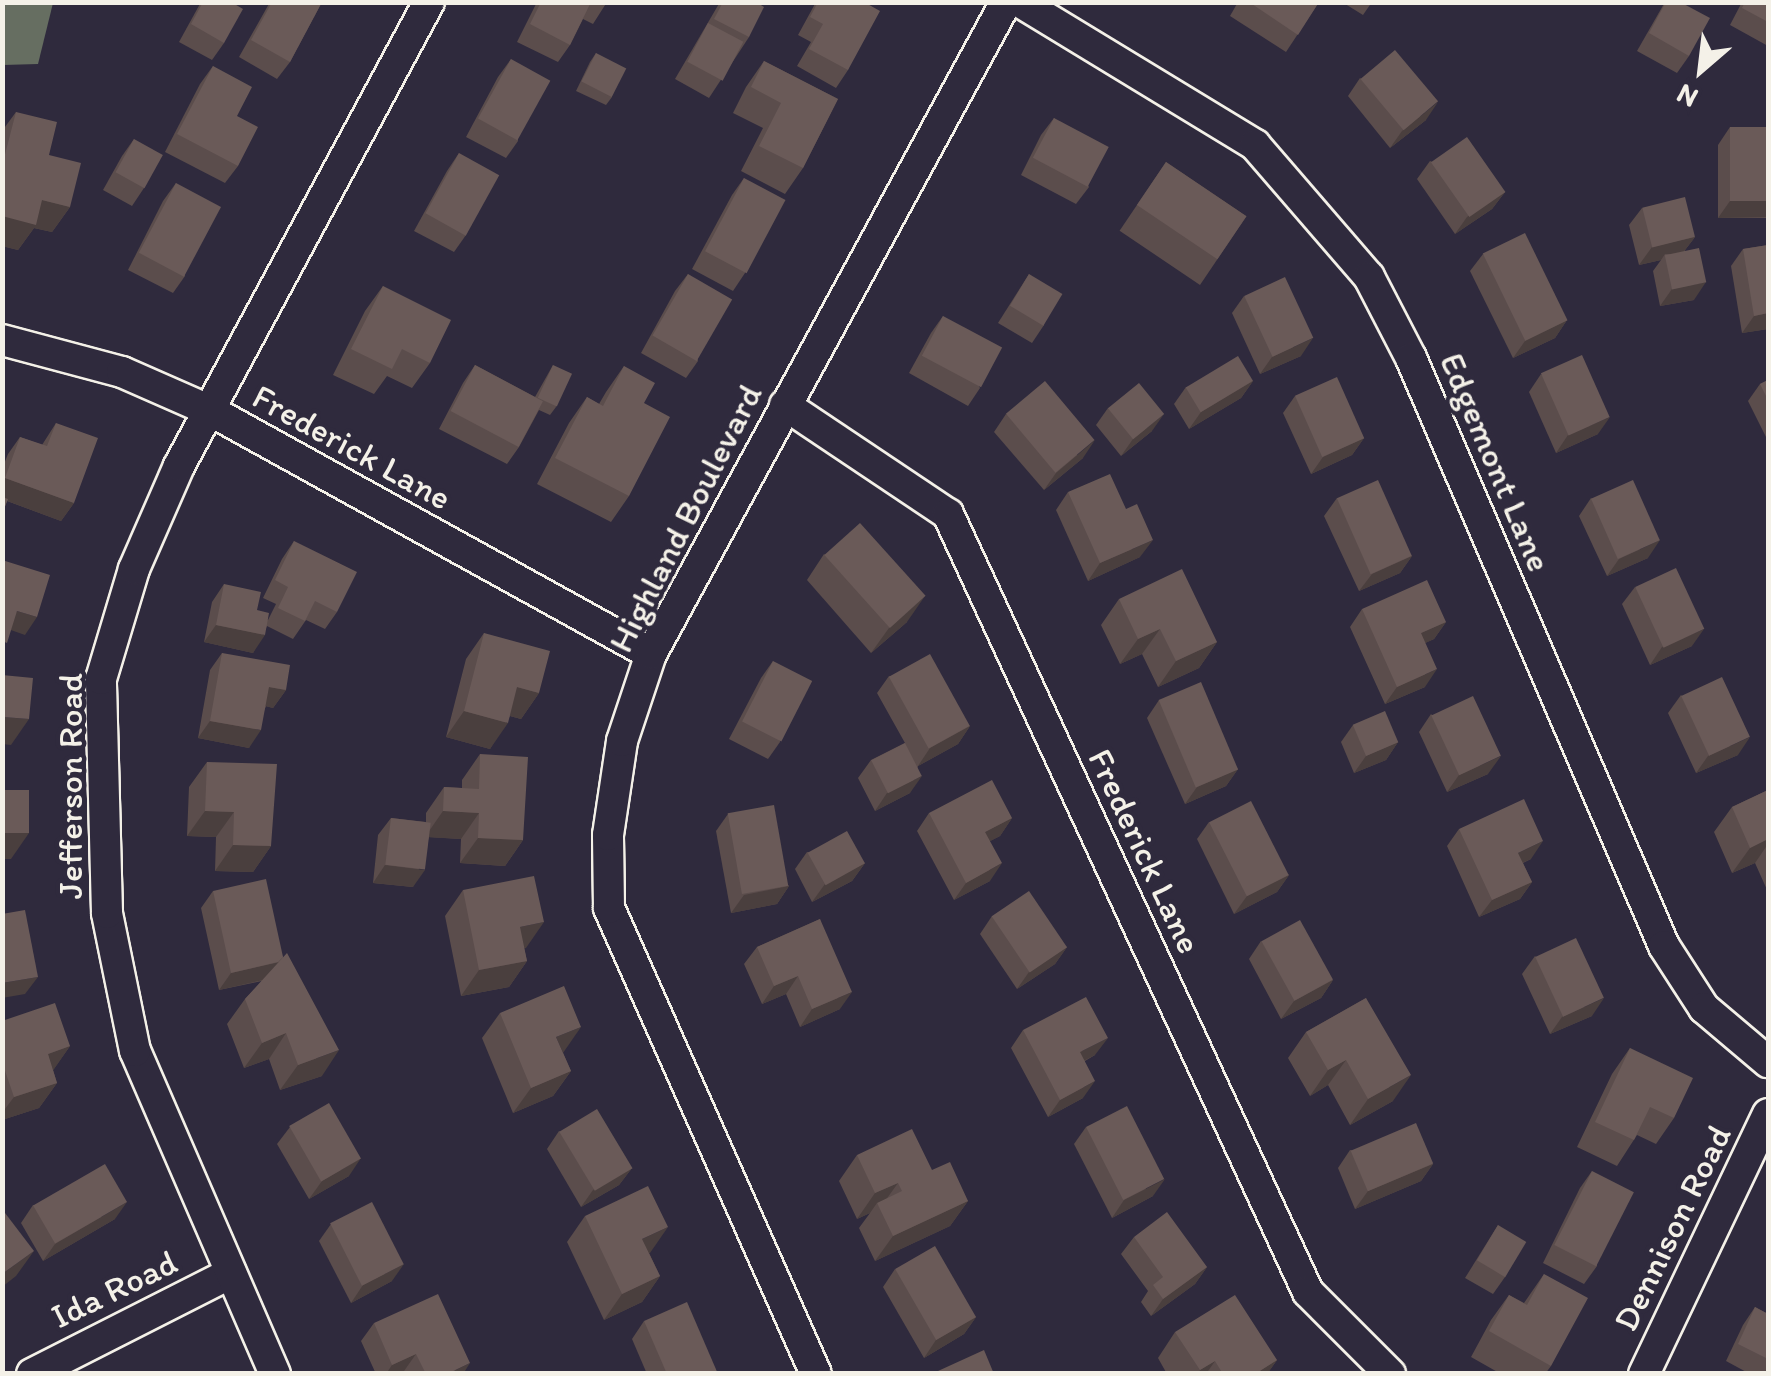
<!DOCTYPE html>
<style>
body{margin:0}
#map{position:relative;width:1771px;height:1376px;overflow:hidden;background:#2f2a3d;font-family:Itim,sans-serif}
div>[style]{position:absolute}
.green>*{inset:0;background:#666e61}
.roads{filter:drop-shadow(2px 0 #f4f1e8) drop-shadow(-2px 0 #f4f1e8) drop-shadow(0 2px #f4f1e8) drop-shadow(0 -2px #f4f1e8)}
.street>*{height:30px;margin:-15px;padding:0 15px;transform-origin:15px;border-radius:15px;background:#2f2a3d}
.wall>*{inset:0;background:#5b4d4c;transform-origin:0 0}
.shaded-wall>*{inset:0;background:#4a3f3e}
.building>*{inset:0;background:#6a5a58;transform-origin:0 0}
span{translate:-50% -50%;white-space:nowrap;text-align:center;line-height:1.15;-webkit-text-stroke:9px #2f2a3d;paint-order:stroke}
.street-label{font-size:35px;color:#f4f1e8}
.frame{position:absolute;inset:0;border:5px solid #f4f1e8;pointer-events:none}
.north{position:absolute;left:1651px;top:20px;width:100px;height:100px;-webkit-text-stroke:8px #2f2a3d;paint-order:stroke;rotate:208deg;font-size:28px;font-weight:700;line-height:40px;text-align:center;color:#f4f1e8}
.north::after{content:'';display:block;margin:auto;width:35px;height:45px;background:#f4f1e8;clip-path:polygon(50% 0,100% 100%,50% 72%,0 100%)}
</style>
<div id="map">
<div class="green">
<i style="clip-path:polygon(2px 3px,53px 3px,38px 64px,3px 65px)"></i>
</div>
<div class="roads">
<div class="street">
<i style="left:1020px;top:2px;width:275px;rotate:31.3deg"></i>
<i style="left:1255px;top:145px;width:174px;rotate:49.2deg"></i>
<i style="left:1369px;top:277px;width:91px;rotate:62.6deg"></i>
<i style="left:1411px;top:358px;width:640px;rotate:66.72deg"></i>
<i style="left:1664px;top:946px;width:74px;rotate:57.2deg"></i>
<i style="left:1704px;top:1008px;width:84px;rotate:40.2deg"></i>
<i style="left:2px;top:340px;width:124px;rotate:14.9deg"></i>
<i style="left:122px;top:372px;width:97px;rotate:23.7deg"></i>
<i style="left:211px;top:411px;width:503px;rotate:28.91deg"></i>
<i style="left:785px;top:405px;width:196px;rotate:33.8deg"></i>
<i style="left:948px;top:514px;width:857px;rotate:65.17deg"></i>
<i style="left:1308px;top:1292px;width:116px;rotate:45deg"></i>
<i style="left:32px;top:1374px;width:223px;rotate:-26.9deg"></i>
<i style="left:275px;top:1374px;width:352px;rotate:-113.4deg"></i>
<i style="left:135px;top:1051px;width:141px;rotate:-101.5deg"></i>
<i style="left:107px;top:913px;width:234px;rotate:-91.5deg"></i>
<i style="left:101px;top:679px;width:115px;rotate:-73.3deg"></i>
<i style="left:134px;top:569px;width:112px;rotate:-66.4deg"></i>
<i style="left:179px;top:466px;width:527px;rotate:-61.68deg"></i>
<i style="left:816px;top:1374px;width:510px;rotate:-113.95deg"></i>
<i style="left:609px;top:908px;width:73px;rotate:-90.8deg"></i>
<i style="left:608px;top:835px;width:95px;rotate:-81.5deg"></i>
<i style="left:622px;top:741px;width:92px;rotate:-71.6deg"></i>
<i style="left:651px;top:654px;width:742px;rotate:-61.43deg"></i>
<i style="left:1644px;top:1374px;width:288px;rotate:-64.5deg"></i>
</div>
</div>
<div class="wall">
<i style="clip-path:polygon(201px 2px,231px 2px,224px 43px,212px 60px,179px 42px)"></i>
<i style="clip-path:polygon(270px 2px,322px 2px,290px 62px,277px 79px,239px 57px)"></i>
<i style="clip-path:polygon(537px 2px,607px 2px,593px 24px,583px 19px,570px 45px,558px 62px,517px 42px)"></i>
<i style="clip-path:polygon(720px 2px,756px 2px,749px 37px,709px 98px,675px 79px)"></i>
<i style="clip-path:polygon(816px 2px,864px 2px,848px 70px,836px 88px,797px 66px,811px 42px,798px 35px)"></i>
<i style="clip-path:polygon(1238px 2px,1319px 2px,1286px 52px,1230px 16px)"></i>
<i style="clip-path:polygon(1342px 2px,1372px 2px,1363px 15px)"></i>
<i style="clip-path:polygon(1665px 2px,1680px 2px,1689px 56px,1677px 73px,1637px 51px)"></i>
<i style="clip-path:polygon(1742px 2px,1768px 2px,1768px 46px,1730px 25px)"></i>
<i style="clip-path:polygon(596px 53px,612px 97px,606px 105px,576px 91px,590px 62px)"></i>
<i style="clip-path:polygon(511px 59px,518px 141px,506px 158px,466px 137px,498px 77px)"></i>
<i style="clip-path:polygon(764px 61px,838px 99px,803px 168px,785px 194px,741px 171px,763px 128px,733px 113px,746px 87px)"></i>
<i style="clip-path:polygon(213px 66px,237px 116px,238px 166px,225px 183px,165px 152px,200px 84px)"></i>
<i style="clip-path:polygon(1360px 78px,1426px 120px,1390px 148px,1348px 96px)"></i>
<i style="clip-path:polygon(16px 112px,49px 155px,70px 207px,52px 232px,34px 228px,18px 250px,2px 246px,2px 131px)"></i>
<i style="clip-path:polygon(1054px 118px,1089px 187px,1076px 204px,1021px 175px,1041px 135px)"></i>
<i style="clip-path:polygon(1730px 127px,1768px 218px,1718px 218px,1718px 145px)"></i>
<i style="clip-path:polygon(134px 139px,144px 188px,132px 206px,103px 190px,122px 156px)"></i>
<i style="clip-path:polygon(459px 153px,466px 235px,454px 252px,414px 231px,447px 171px)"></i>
<i style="clip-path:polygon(1430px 161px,1505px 192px,1492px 209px,1455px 234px,1417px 179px)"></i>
<i style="left:1166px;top:162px;width:97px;height:83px;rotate:34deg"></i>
<i style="clip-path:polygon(744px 178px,745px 273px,733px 291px,692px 269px,732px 195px)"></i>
<i style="clip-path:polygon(176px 183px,185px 276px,173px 293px,128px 270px,163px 201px)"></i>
<i style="clip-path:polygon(1642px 208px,1695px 237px,1685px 250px,1694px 300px,1660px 306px,1653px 271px,1661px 260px,1639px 265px,1629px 225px)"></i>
<i style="clip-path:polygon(1768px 245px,1768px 329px,1742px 333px,1731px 266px,1743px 249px)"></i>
<i style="clip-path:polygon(1483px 254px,1567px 320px,1555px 338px,1513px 358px,1470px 271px)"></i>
<i style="clip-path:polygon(688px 274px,698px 361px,686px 378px,641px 353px,675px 291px)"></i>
<i style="clip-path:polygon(1029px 274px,1044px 325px,1032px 343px,998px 323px)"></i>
<i style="clip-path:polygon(383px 286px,430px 363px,412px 388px,387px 376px,374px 394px,333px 375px,365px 311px)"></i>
<i style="clip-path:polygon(1244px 296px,1301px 356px,1260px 374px,1232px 313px)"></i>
<i style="clip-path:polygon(943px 316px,980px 388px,968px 406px,909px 373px,931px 333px)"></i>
<i style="clip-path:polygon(475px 365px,535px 397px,553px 365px,556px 407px,550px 415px,539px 410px,519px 447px,507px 464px,439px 429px,463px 383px)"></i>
<i style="clip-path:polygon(624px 366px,644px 403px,629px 496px,611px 522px,537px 484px,569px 423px,587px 397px,599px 404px,606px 392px)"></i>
<i style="clip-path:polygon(1541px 374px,1598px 434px,1556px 453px,1529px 392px)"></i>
<i style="clip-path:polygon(1768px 380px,1768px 441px,1748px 401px,1760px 384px)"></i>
<i style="clip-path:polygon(1253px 381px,1241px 398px,1189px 429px,1174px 404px,1186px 387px)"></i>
<i style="clip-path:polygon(1295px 396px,1364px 438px,1352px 455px,1311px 474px,1283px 413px)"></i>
<i style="clip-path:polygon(1108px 408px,1152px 431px,1121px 456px,1096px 425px)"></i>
<i style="clip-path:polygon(1006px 414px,1083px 458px,1044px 490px,994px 432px)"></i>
<i style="clip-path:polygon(56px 423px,74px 503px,61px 521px,7px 501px,2px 514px,2px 469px,8px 454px,20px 437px,42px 445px)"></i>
<i style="clip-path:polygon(1068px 492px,1140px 557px,1088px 581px,1056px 510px)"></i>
<i style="clip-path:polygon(1337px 498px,1412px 556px,1400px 573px,1359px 591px,1324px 516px)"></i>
<i style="clip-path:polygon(1591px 498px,1648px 558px,1607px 576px,1579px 516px)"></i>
<i style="clip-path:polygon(294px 541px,337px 612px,325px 629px,306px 620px,293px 639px,267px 626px,253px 653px,204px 642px,212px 602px,224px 584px,268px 620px,276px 604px,263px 598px,282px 559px)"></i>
<i style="clip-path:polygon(824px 554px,907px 622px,871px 653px,807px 580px)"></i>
<i style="clip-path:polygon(1635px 587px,1692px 646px,1650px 665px,1622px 604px)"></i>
<i style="clip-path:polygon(1119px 599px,1217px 642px,1199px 668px,1158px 687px,1142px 654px,1120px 664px,1101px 625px)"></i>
<i style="clip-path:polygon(1362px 609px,1446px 622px,1434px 639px,1425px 643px,1425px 687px,1385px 704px,1350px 627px)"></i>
<i style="clip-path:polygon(484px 633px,539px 693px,521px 719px,510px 716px,490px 749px,446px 737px,466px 659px)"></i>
<i style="clip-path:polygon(222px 653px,286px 690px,273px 708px,266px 706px,249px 748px,198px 738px,210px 670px)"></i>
<i style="clip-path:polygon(773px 661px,780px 742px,768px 759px,729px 739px,761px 678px)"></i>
<i style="clip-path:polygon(889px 676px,970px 726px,958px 744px,918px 766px,910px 793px,875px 811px,858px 778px,871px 760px,905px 743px,877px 693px)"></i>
<i style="clip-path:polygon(1681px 695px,1738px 755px,1696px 773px,1668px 713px)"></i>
<i style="clip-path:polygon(1159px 700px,1238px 769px,1226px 786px,1185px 804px,1147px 718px)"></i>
<i style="clip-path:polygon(1431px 714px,1488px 774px,1447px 792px,1419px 732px)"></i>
<i style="clip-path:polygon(1353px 725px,1398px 742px,1386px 760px,1354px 773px,1341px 742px)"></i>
<i style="clip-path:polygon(480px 754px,523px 840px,505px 866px,460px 863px,461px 839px,429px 837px,413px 887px,373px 883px,378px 835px,391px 818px,426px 822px,426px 813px,444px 787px,462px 788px,462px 780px)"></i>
<i style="clip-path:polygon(207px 762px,271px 846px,253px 872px,215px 871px,216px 837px,187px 836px,189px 787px)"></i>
<i style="clip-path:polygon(1768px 790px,1768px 892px,1755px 863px,1732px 873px,1714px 832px,1732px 807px)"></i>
<i style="clip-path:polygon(929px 813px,1012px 818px,1000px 836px,990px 841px,990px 881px,954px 900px,917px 831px)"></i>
<i style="clip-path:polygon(728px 814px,789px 886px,777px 904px,731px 913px,716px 831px)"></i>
<i style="clip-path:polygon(1209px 822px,1289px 875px,1277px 892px,1234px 914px,1197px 839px)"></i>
<i style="clip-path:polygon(1459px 829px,1531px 859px,1523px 863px,1532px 882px,1520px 899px,1479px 917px,1447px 846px)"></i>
<i style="clip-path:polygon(807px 852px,865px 863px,852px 881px,812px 902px,795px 869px)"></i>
<i style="clip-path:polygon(463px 890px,526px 948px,524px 948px,527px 961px,509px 987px,461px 996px,445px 916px)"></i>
<i style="clip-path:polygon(213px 891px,283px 957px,322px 1076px,280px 1090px,269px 1059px,244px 1068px,227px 1024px,245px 999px,262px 981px,219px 990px,201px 908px)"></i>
<i style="clip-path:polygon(992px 916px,1067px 947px,1055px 964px,1017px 989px,980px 934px)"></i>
<i style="clip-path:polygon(820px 919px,840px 1009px,800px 1027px,786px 994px,762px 1004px,744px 964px,757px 947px)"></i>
<i style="clip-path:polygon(1261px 941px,1333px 980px,1321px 998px,1281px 1019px,1249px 959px)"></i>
<i style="clip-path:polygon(1535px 956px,1592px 1016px,1550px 1034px,1522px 974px)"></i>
<i style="clip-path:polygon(1366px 998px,1393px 1101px,1350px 1125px,1328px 1085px,1310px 1096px,1288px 1058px,1306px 1032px)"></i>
<i style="clip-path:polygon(500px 1013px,563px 1053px,571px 1071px,553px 1096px,513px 1113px,482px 1038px)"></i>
<i style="clip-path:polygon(2px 1021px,70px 1046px,53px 1070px,57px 1083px,39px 1108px,2px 1120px)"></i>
<i style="clip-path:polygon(1023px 1030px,1095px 1055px,1085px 1061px,1083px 1098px,1048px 1117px,1011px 1048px)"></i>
<i style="clip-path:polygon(1630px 1048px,1674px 1118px,1656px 1144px,1637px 1135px,1617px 1166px,1577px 1147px,1612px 1074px)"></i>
<i style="clip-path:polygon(290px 1127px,349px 1176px,309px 1199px,277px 1144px)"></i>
<i style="clip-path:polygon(1086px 1127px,1153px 1196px,1112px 1218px,1074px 1144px)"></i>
<i style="clip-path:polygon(559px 1131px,632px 1168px,619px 1185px,581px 1207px,547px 1149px)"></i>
<i style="clip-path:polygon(1350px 1150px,1433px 1164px,1421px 1181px,1355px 1209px,1338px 1168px)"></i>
<i style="clip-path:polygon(857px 1155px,932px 1170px,968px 1201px,950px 1226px,875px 1261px,859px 1228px,870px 1213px,857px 1219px,839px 1181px)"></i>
<i style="clip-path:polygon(1592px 1171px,1597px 1266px,1584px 1284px,1543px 1263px,1580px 1188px)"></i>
<i style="clip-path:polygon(33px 1205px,115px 1219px,43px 1261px,21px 1223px)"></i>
<i style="clip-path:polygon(585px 1216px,649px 1253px,660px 1276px,642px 1302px,604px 1320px,567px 1242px)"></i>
<i style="clip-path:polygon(331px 1224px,392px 1281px,351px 1303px,319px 1241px)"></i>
<i style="clip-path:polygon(1498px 1225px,1505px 1277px,1493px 1294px,1465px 1278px)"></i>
<i style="clip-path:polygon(1134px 1237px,1207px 1267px,1195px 1284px,1151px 1316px,1141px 1302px,1148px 1291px,1121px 1254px)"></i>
<i style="clip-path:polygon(895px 1269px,976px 1317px,964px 1334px,924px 1358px,883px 1287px)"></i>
<i style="clip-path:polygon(1544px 1274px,1551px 1366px,1545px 1374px,1501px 1374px,1471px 1357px,1491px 1320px,1509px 1295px,1524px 1303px)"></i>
<i style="clip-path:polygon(1755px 1307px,1768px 1314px,1768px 1367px,1764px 1374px,1750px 1374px,1726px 1361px,1743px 1325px)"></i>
<i style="clip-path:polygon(644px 1321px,718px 1374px,647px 1374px,632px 1339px)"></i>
<i style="clip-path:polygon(374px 1323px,463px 1374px,405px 1374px,404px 1371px,400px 1374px,376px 1374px,361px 1341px)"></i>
<i style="clip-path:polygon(1175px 1332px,1277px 1360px,1267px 1374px,1167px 1374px,1158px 1358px)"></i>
</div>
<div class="shaded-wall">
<i style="clip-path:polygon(1438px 102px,1426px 120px,1390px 148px,1402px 131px)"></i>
<i style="clip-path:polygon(1505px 192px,1492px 209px,1455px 234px,1467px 217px)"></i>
<i style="clip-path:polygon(42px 200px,70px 207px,52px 232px,34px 228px,18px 250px,2px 246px,2px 216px)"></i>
<i style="clip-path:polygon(1730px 201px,1768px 201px,1768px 217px,1718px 218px)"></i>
<i style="clip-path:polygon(1695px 237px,1682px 254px,1665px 254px,1661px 260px,1639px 265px,1652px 247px)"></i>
<i style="clip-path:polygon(1706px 282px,1694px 300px,1660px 306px,1672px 289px)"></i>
<i style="clip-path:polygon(1768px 313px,1768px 329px,1742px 333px,1754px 316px)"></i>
<i style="clip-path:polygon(1567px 320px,1555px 338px,1513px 358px,1525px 341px)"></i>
<i style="clip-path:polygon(1313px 338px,1301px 356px,1260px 374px,1272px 357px)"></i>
<i style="clip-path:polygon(1253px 381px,1241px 398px,1189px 429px,1201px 412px)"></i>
<i style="clip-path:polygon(1164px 414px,1152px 431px,1121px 456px,1133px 439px)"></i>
<i style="clip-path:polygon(1610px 417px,1598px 434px,1556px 453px,1568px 435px)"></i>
<i style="clip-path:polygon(1364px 438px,1352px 455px,1311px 474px,1323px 457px)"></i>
<i style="clip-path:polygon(1095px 440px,1083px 458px,1044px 490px,1056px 473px)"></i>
<i style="clip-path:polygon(5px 478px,74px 503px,61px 521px,2px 499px,2px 481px)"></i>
<i style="clip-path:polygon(1153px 540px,1140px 557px,1088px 581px,1100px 563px)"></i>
<i style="clip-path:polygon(1660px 540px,1648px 558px,1607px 576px,1619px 559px)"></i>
<i style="clip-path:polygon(1412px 556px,1400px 573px,1359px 591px,1372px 574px)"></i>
<i style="clip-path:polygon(925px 596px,907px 622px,871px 653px,889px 628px)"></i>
<i style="clip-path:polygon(17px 611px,37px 617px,25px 635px,5px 628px)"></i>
<i style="clip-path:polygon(1446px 622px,1434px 639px,1408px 651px,1421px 633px)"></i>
<i style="clip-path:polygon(216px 625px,265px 635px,253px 653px,204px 642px)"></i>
<i style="clip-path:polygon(1160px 629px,1142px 654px,1120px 664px,1138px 639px)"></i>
<i style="clip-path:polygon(1704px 629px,1692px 646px,1650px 665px,1662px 647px)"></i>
<i style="clip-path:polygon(1217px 642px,1199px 668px,1158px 687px,1176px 661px)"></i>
<i style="clip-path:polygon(1437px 669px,1425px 687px,1385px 704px,1397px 687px)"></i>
<i style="clip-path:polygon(269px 687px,286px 690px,273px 708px,257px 704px)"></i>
<i style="clip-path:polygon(517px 687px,539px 693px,521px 719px,499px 713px)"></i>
<i style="clip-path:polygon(464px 711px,508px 723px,490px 749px,446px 737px)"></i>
<i style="clip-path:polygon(3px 717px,29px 719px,11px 745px,2px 744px)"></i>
<i style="clip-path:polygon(210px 721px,261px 730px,249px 748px,198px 738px)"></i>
<i style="clip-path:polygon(970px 726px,958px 744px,918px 766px,930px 748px)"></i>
<i style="clip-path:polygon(1750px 737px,1738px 755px,1696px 773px,1708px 756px)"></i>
<i style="clip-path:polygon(1398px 742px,1386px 760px,1354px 773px,1366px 756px)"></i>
<i style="clip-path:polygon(1501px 756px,1488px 774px,1447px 792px,1459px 775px)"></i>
<i style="clip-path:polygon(1238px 769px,1226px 786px,1185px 804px,1197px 787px)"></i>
<i style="clip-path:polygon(922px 776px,910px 793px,875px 811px,887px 793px)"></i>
<i style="clip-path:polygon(205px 811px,234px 812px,216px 837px,187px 836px)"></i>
<i style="clip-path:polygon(443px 811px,479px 813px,461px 839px,425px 837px)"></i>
<i style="clip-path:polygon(1012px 818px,1000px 836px,973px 850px,985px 832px)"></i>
<i style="clip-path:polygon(2px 833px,29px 833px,11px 859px,2px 859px)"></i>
<i style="clip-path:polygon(478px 838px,523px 840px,505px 866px,460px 863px)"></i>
<i style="clip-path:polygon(1768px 839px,1768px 844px,1755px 863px,1732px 873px,1750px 848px)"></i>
<i style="clip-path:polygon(1543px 841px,1531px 859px,1506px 870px,1518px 853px)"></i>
<i style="clip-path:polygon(233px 845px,271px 846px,253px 872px,215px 871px)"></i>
<i style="clip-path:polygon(865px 863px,852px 881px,812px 902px,825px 884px)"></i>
<i style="clip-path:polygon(1002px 863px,990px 881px,954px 900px,966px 883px)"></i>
<i style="clip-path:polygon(385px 865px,425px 870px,413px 887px,373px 883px)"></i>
<i style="clip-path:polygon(1289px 875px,1277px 892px,1234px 914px,1247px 896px)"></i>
<i style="clip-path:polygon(1532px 882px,1520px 899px,1479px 917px,1492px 900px)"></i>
<i style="clip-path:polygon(789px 886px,777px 904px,731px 913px,744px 895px)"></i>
<i style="clip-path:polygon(544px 922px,526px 948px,502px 953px,520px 927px)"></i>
<i style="clip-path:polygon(1067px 947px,1055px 964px,1017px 989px,1029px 972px)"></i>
<i style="clip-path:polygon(284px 961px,272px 978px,219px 990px,231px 973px)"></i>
<i style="clip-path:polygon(527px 961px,509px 987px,461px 996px,479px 970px)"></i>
<i style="clip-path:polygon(798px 976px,786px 994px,762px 1004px,774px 986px)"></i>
<i style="clip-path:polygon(38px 977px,25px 994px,2px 998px,2px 983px)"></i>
<i style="clip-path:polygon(1333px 980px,1321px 998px,1281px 1019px,1294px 1001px)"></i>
<i style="clip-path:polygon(852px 992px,840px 1009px,800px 1027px,812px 1009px)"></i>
<i style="clip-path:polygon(1604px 998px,1592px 1016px,1550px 1034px,1562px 1017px)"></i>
<i style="clip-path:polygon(581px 1027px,563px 1053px,556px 1037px)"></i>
<i style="clip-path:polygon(286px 1033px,269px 1059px,244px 1068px,262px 1043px)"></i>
<i style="clip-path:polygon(1108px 1038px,1095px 1055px,1068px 1069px,1080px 1052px)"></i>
<i style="clip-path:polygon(70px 1046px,52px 1072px,48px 1054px)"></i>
<i style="clip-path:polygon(339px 1050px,322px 1076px,280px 1090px,298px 1065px)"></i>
<i style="clip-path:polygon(1346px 1060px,1328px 1085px,1310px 1096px,1328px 1070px)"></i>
<i style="clip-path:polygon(571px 1071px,553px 1096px,513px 1113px,531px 1088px)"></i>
<i style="clip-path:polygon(1411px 1075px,1393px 1101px,1350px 1125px,1368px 1099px)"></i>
<i style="clip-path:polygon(1095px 1081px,1083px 1098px,1048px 1117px,1060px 1100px)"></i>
<i style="clip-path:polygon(57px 1083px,39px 1108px,2px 1120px,2px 1113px,14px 1097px)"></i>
<i style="clip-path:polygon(361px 1158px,349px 1176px,309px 1199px,322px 1181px)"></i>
<i style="clip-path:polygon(1433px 1164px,1421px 1181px,1355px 1209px,1368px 1191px)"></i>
<i style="clip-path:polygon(632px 1168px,619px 1185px,581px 1207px,593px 1190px)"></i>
<i style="clip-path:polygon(1165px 1179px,1153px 1196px,1112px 1218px,1124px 1200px)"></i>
<i style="clip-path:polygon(898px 1183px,880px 1208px,877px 1203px,870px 1213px,857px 1219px,875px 1193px)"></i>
<i style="clip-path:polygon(968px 1201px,950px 1226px,875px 1261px,893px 1236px)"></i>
<i style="clip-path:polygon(127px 1202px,115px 1219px,43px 1261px,55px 1244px)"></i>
<i style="clip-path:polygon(668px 1227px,650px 1253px,624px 1264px,642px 1239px)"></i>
<i style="clip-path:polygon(34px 1251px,16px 1276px,2px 1287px,2px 1274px)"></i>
<i style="clip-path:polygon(404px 1264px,392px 1281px,351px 1303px,363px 1285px)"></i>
<i style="clip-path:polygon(1207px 1267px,1195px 1284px,1151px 1316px,1163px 1299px)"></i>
<i style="clip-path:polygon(660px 1276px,642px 1302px,604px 1320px,622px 1294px)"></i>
<i style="clip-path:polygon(976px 1317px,964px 1334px,924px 1358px,936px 1340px)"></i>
<i style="clip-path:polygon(416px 1354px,404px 1371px,400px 1374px,386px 1374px,392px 1365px)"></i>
<i style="clip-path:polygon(1277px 1360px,1267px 1374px,1255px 1374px)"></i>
<i style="clip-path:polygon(1215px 1361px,1206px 1374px,1198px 1374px,1200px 1370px)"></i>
<i style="clip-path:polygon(470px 1363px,463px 1374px,447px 1374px)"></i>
</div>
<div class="building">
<i style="clip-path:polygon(203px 2px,231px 2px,243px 9px,224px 43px,191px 24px)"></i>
<i style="clip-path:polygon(272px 2px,322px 2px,290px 62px,251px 40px)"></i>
<i style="clip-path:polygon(541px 2px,591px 2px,570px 45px,530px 24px)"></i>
<i style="clip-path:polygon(723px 2px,756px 2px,764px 7px,749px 37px,714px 19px)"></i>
<i style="clip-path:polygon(818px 2px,864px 2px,880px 11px,848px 70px,809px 49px,823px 24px,810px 17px)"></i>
<i style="clip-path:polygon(1249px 2px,1319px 2px,1298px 35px)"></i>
<i style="clip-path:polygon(1666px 2px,1680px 2px,1710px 18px,1689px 56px,1649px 33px)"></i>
<i style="clip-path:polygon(1745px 2px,1768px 2px,1768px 22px,1742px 8px)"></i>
<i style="left:708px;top:23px;width:40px;height:44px;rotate:28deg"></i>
<i style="left:1395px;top:50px;width:67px;height:45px;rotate:50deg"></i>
<i style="left:596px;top:53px;width:34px;height:32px;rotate:27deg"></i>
<i style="left:511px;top:59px;width:45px;height:68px;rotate:29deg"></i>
<i style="clip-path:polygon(764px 61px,838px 99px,803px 168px,759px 146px,781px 103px,751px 87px)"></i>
<i style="clip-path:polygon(213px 66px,252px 87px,237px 116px,258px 127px,238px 166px,177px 134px)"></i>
<i style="clip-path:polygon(16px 112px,57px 122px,49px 155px,81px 163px,70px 207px,42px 200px,36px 225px,2px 216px,2px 166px)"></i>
<i style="left:1054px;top:118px;width:62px;height:45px;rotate:28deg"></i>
<i style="left:1730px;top:127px;width:38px;height:74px"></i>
<i style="left:1467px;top:137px;width:67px;height:44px;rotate:55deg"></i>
<i style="left:134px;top:139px;width:33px;height:38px;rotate:29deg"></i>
<i style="left:459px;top:153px;width:46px;height:69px;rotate:29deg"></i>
<i style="left:1166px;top:162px;width:97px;height:52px;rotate:34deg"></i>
<i style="left:744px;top:178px;width:47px;height:83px;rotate:28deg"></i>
<i style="left:176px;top:183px;width:51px;height:79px;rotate:28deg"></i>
<i style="left:1685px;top:197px;width:41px;height:44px;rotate:76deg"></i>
<i style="left:1525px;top:233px;width:97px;height:47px;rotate:64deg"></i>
<i style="clip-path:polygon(1768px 245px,1768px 313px,1754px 316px,1743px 249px)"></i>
<i style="left:1699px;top:248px;width:35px;height:35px;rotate:78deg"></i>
<i style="left:688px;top:274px;width:51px;height:71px;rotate:30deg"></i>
<i style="left:1029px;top:274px;width:39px;height:37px;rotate:31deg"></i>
<i style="left:1285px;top:277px;width:67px;height:45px;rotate:65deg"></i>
<i style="clip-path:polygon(383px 286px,451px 320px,430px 363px,402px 349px,392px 369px,351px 349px)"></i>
<i style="left:943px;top:316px;width:67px;height:45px;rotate:28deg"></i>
<i style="left:1582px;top:355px;width:68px;height:45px;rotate:66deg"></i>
<i style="left:1238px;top:356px;width:29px;height:61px;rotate:59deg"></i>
<i style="left:475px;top:365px;width:77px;height:52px;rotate:28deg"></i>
<i style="left:553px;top:365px;width:21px;height:36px;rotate:25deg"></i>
<i style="clip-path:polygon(624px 366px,655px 383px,644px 403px,670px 417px,629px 496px,555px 458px,587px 397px,603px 406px)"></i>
<i style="left:1337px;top:377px;width:67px;height:46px;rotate:66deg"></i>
<i style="clip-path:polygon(1768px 380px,1768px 400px,1760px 384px)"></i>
<i style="left:1045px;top:381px;width:77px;height:51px;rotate:50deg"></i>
<i style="left:1139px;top:383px;width:40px;height:40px;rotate:51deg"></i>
<i style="clip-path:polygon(56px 423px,98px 438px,74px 503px,5px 478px,20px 437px,47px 446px)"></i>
<i style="clip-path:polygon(1110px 474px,1126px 509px,1137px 504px,1153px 540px,1100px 563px,1068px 492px)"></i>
<i style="left:1378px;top:480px;width:83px;height:45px;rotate:66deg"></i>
<i style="left:1633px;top:480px;width:66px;height:46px;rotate:66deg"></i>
<i style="clip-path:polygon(2px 497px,8px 499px,2px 514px)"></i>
<i style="left:860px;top:523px;width:98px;height:48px;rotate:48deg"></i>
<i style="clip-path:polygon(294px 541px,357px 572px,337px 612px,315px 601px,305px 621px,278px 608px,288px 587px,275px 580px)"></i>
<i style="clip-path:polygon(2px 560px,50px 575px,37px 617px,17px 611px,7px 643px,2px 641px)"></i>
<i style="left:1676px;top:568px;width:67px;height:45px;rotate:65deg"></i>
<i style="clip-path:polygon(1182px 569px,1217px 642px,1176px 661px,1160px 629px,1138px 639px,1119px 599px)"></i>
<i style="clip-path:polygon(1427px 580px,1446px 622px,1421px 633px,1437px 669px,1397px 687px,1362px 609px)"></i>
<i style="clip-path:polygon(224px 584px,261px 592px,257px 610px,269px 613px,265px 635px,216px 625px)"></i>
<i style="clip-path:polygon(484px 633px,550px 651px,539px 693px,517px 687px,508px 723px,464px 711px)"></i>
<i style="clip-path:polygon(222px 653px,290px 665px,286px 690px,269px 687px,261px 730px,210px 721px)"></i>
<i style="left:930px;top:654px;width:82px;height:47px;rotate:61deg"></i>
<i style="left:773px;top:661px;width:44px;height:68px;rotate:27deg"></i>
<i style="clip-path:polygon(2px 675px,33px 678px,29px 719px,3px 717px,2px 724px)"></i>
<i style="left:1722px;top:677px;width:66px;height:45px;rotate:65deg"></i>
<i style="left:1201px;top:682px;width:95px;height:46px;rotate:67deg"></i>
<i style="left:1473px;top:696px;width:66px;height:46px;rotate:65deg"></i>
<i style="left:1385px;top:711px;width:34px;height:35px;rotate:67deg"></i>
<i style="left:905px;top:743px;width:37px;height:38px;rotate:63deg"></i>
<i style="clip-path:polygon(480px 754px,528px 757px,523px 840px,478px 838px,479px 813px,443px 811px,444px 787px,479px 789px)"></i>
<i style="clip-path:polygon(207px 762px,277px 764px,271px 846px,233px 845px,234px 812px,205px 811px)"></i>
<i style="clip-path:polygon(992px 780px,1012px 818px,985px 832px,1002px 863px,966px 883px,929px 813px)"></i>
<i style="left:2px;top:790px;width:27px;height:43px"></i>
<i style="clip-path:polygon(1768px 790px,1768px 839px,1750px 848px,1732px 807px)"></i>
<i style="clip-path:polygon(1524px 799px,1543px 841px,1518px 853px,1532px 882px,1492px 900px,1459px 829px)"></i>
<i style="left:1251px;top:801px;width:83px;height:47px;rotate:63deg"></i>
<i style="left:774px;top:805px;width:82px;height:47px;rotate:80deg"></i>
<i style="left:391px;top:818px;width:40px;height:47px;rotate:7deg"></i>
<i style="left:847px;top:831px;width:37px;height:45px;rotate:61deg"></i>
<i style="clip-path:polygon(534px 876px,544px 922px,520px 927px,527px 961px,479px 970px,463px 890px)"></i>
<i style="clip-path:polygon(266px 879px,283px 957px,278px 962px,231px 973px,213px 891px)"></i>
<i style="left:1029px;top:891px;width:68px;height:45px;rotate:56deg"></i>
<i style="clip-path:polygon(25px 910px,38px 977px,2px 983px,2px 914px)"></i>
<i style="clip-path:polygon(820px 919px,852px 992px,812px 1009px,798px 976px,774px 986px,757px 947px)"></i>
<i style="left:1300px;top:920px;width:68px;height:44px;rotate:61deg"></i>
<i style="left:1576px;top:938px;width:66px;height:45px;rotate:65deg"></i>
<i style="clip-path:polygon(287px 953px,339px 1050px,298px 1065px,286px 1033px,262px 1043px,245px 999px)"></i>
<i style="clip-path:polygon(564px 986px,581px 1027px,556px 1037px,571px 1071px,531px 1088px,500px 1013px)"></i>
<i style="clip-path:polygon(1086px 997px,1108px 1038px,1080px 1052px,1095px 1081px,1060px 1100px,1023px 1030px)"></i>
<i style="clip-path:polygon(1366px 998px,1411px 1075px,1368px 1099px,1346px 1060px,1328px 1070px,1306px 1032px)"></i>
<i style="clip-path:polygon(55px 1003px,70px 1046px,48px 1054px,57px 1083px,14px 1097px,2px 1062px,2px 1021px)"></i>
<i style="clip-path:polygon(1630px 1048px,1693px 1078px,1674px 1118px,1650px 1107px,1634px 1140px,1595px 1122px)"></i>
<i style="left:329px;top:1103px;width:64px;height:46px;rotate:60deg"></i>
<i style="left:1127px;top:1106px;width:82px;height:46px;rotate:63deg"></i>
<i style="left:597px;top:1109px;width:69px;height:44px;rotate:59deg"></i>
<i style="left:1416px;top:1123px;width:44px;height:71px;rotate:67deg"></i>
<i style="clip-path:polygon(912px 1129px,932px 1170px,950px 1162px,968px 1201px,893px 1236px,877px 1203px,902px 1191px,898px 1183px,875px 1193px,857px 1155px)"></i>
<i style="left:105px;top:1164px;width:44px;height:83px;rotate:60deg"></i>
<i style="left:1592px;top:1171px;width:47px;height:83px;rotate:27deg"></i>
<i style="clip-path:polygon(648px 1186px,668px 1227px,642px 1239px,660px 1276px,622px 1294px,585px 1216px)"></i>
<i style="left:372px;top:1202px;width:70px;height:47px;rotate:63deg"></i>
<i style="clip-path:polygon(2px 1209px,34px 1251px,2px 1274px)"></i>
<i style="clip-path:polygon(1167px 1212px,1207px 1267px,1163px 1299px,1153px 1285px,1163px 1277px,1134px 1237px)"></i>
<i style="left:1498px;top:1225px;width:33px;height:41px;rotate:31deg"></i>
<i style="left:935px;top:1246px;width:82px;height:46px;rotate:60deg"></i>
<i style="clip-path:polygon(1544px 1274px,1588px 1298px,1551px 1366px,1489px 1331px,1509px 1295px,1527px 1305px)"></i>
<i style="clip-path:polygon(438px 1294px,470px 1363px,447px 1374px,426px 1374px,416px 1354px,392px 1365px,374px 1323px)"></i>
<i style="clip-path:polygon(1235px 1295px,1277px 1360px,1255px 1374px,1223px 1374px,1215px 1361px,1200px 1370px,1175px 1332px)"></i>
<i style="clip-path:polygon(687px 1302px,718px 1374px,667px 1374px,644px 1321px)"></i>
<i style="clip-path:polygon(1755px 1307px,1768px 1314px,1768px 1359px,1738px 1344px)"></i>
<i style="clip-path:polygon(984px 1350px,994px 1374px,939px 1374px,938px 1371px)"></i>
</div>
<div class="street-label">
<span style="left:352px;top:447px;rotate:29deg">Frederick Lane</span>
<span style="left:1496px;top:462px;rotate:67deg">Edgemont Lane</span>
<span style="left:685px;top:518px;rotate:-63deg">Highland Boulevard</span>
<span style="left:70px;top:786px;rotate:-90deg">Jefferson Road</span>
<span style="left:1145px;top:851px;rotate:65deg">Frederick Lane</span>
<span style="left:1672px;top:1228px;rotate:-64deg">Dennison Road</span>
<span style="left:114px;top:1289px;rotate:-26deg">Ida Road</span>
</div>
<div class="frame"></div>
<div class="north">N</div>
</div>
